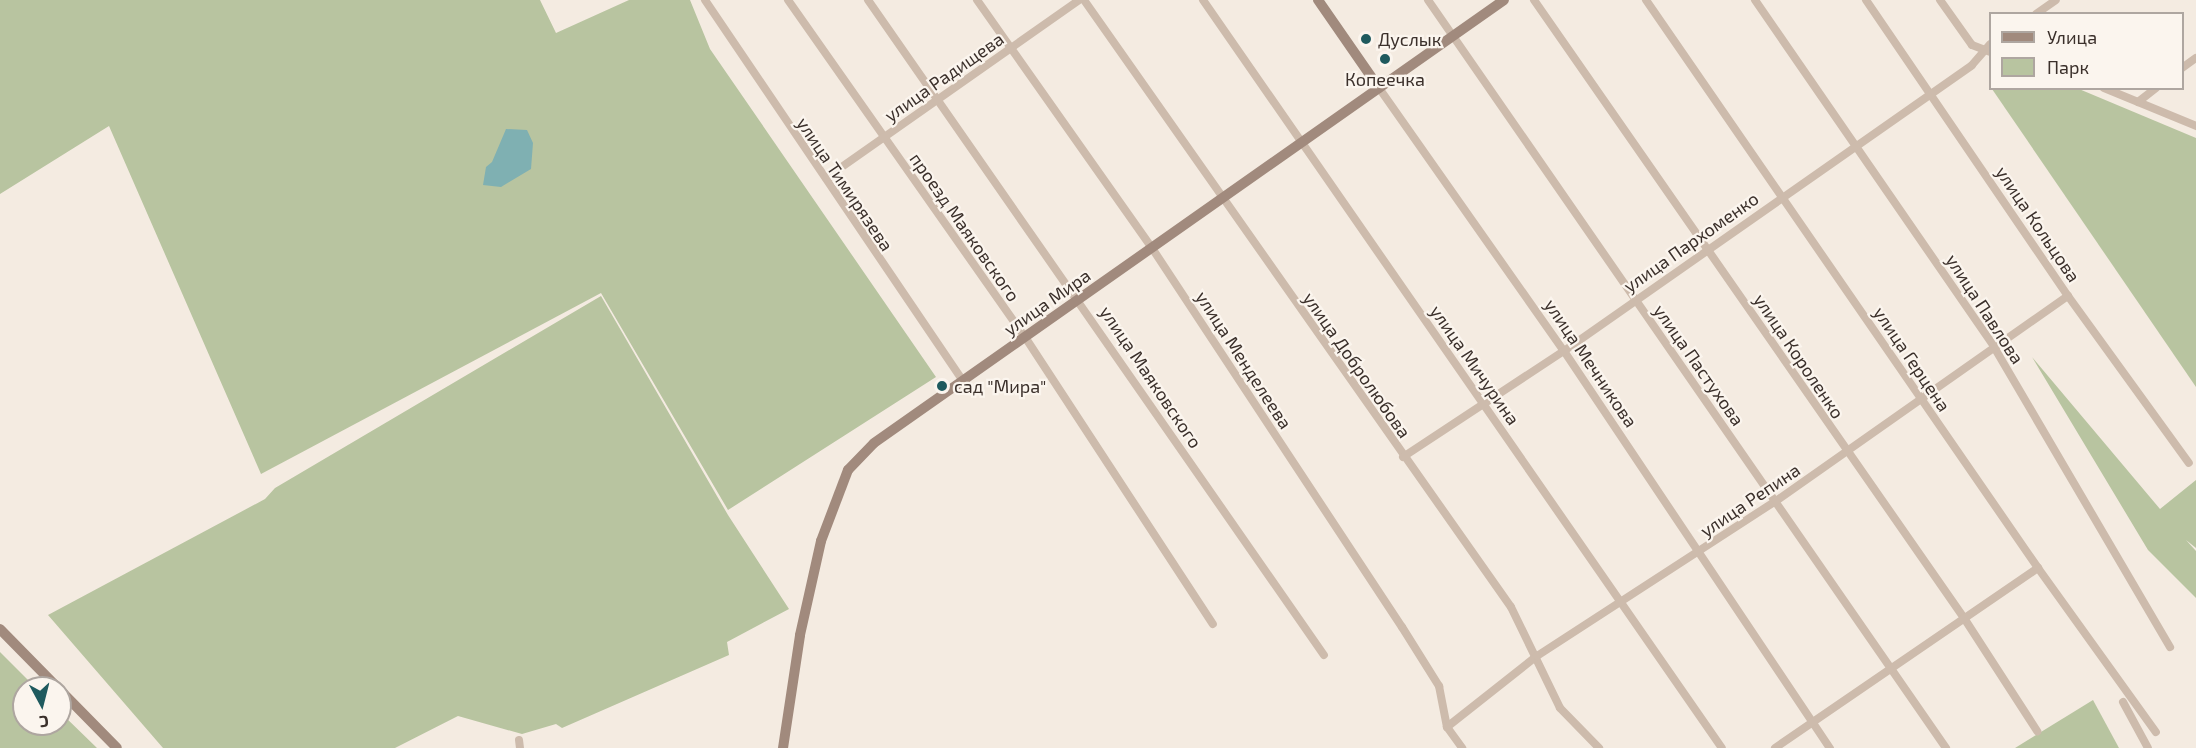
<!DOCTYPE html>
<meta charset="utf-8">
<style>
body{margin:0}
#map{position:relative;width:2196px;height:748px;overflow:hidden;background:#f4ebe1;font-family:"Exo 2",sans-serif}
div>[style]{position:absolute}
.green>*{inset:0;background:#b8c4a0}
.water>*{inset:0;background:#7fb0b2}
.street>*{height:8px;margin:-4px;padding:0 4px;transform-origin:4px;border-radius:4px;background:#cdbbac}
.secondary>*{height:10px;margin:-5px;padding:0 5px;transform-origin:5px;border-radius:5px;background:#a18a7d}
.dots>*{width:16px;height:16px;translate:-50% -50%;box-sizing:border-box;border:3px solid #fbf5ee;border-radius:50%}
span{translate:-50% -50%;white-space:nowrap;text-align:center;line-height:1.15;-webkit-text-stroke:4.5px #fbf5ee;paint-order:stroke}
.poi-label{font-size:18px;color:#3b302b}
.left{translate:0 -50%;text-align:left}
.street-label{font-size:18px;color:#3b302b}
.legend{position:absolute;left:1989px;top:12px;width:195px;height:78px;box-sizing:border-box;background:#fbf5ee;border:2px solid #aea6a0;margin:0;padding:8px 10px;list-style:none;font-size:18px;color:#3b302b}
.legend li{display:flex;align-items:center;gap:12px;height:30px}
.legend b{width:30px;border:2px solid #aea6a0}
.north{position:absolute;left:12px;top:676px;width:60px;height:60px;box-sizing:border-box;background:#fbf5ee;border:2px solid #aea6a0;border-radius:50%;rotate:173deg;font-size:16px;font-weight:700;line-height:24px;text-align:center;color:#3b302b}
.north::after{content:'';display:block;margin:auto;width:21px;height:27px;background:#1f5a5e;clip-path:polygon(50% 0,100% 100%,50% 72%,0 100%)}
</style>
<div id="map">
<div class="green">
<i style="clip-path:polygon(0 0,540px 0,556px 33px,629px 0,690px 0,710px 49px,936px 377px,728px 510px,601px 293px,261px 474px,109px 126px,0 194px)"></i>
<i style="clip-path:polygon(1992px 89px,2079px 89px,2196px 138px,2196px 387px)"></i>
<i style="clip-path:polygon(601px 296px,728px 515px,789px 609px,727px 642px,729px 655px,562px 728px,556px 724px,522px 734px,458px 716px,395px 748px,163px 748px,48px 615px,265px 499px,275px 488px)"></i>
<i style="clip-path:polygon(2032px 357px,2160px 509px,2196px 480px,2196px 548px,2186px 540px,2196px 551px,2196px 598px,2148px 550px)"></i>
<i style="clip-path:polygon(0 652px,36px 688px,24px 688px,24px 724px,60px 724px,60px 712px,97px 748px,0 748px)"></i>
<i style="clip-path:polygon(2093px 700px,2119px 748px,2015px 748px)"></i>
</div>
<div class="water">
<i style="clip-path:polygon(506px 129px,527px 130px,533px 143px,531px 169px,501px 187px,483px 185px,486px 167px,492px 162px)"></i>
</div>
<div class="street">
<i style="left:705px;top:0;width:462px;rotate:55.9deg"></i>
<i style="left:788px;top:0;width:412px;rotate:54.9deg"></i>
<i style="left:1025px;top:337px;width:343px;rotate:56.8deg"></i>
<i style="left:868px;top:0;width:798px;rotate:55.16deg"></i>
<i style="left:977px;top:0;width:304px;rotate:54.8deg"></i>
<i style="left:1152px;top:248px;width:454px;rotate:56.6deg"></i>
<i style="left:1402px;top:627px;width:70px;rotate:57.9deg"></i>
<i style="left:1439px;top:686px;width:42px;rotate:79deg"></i>
<i style="left:1447px;top:727px;width:26px;rotate:54deg"></i>
<i style="left:1084px;top:0;width:742px;rotate:54.88deg"></i>
<i style="left:1511px;top:607px;width:112px;rotate:64.1deg"></i>
<i style="left:1560px;top:708px;width:56px;rotate:45.7deg"></i>
<i style="left:1203px;top:0;width:910px;rotate:55.25deg"></i>
<i style="left:1428px;top:0;width:910px;rotate:55.3deg"></i>
<i style="left:1534px;top:0;width:753px;rotate:55.17deg"></i>
<i style="left:1964px;top:618px;width:135px;rotate:57.1deg"></i>
<i style="left:1646px;top:0;width:690px;rotate:55.39deg"></i>
<i style="left:2038px;top:568px;width:202px;rotate:54.3deg"></i>
<i style="left:1755px;top:0;width:421px;rotate:55.4deg"></i>
<i style="left:1994px;top:347px;width:348px;rotate:59.6deg"></i>
<i style="left:1866px;top:0;width:358px;rotate:55.7deg"></i>
<i style="left:2068px;top:296px;width:206px;rotate:54.1deg"></i>
<i style="left:1940px;top:0;width:55px;rotate:54.6deg"></i>
<i style="left:1972px;top:45px;width:19px;rotate:21deg"></i>
<i style="left:2036px;top:14px;width:24px;rotate:-35deg"></i>
<i style="left:2182px;top:68px;width:17px;rotate:-36deg"></i>
<i style="left:1379px;top:88px;width:322px;rotate:54.9deg"></i>
<i style="left:1564px;top:351px;width:478px;rotate:56.2deg"></i>
<i style="left:2104px;top:88px;width:100px;rotate:22.4deg"></i>
<i style="left:2138px;top:102px;width:23px;rotate:-38deg"></i>
<i style="left:826px;top:178px;width:309px;rotate:-35.1deg"></i>
<i style="left:1403px;top:457px;width:193px;rotate:-33.4deg"></i>
<i style="left:1564px;top:351px;width:498px;rotate:-35deg"></i>
<i style="left:1972px;top:65px;width:28px;rotate:-49deg"></i>
<i style="left:2123px;top:702px;width:52px;rotate:61.5deg"></i>
<i style="left:1447px;top:727px;width:115px;rotate:-38.3deg"></i>
<i style="left:1537px;top:656px;width:285px;rotate:-33deg"></i>
<i style="left:1776px;top:501px;width:357px;rotate:-35.1deg"></i>
<i style="left:519px;top:740px;width:8px;rotate:83deg"></i>
<i style="left:1775px;top:748px;width:319px;rotate:-34.4deg"></i>
</div>
<div class="secondary">
<i style="left:1318px;top:0;width:107px;rotate:55.3deg"></i>
<i style="left:0;top:629px;width:83px;rotate:45.5deg"></i>
<i style="left:60px;top:690px;width:81px;rotate:45.5deg"></i>
<i style="left:783px;top:748px;width:114px;rotate:-81.4deg"></i>
<i style="left:800px;top:635px;width:96px;rotate:-77.4deg"></i>
<i style="left:821px;top:541px;width:76px;rotate:-69.2deg"></i>
<i style="left:848px;top:470px;width:37px;rotate:-46deg"></i>
<i style="left:874px;top:443px;width:770px;rotate:-35.11deg"></i>
</div>
<div class="dots">
<i style="left:1366px;top:39px;background:#1f5a5e"></i>
<i style="left:1385px;top:59px;background:#1f5a5e"></i>
<i style="left:942px;top:386px;background:#1f5a5e"></i>
</div>
<div class="poi-label">
<span class="left" style="left:1378px;top:39px">Дуслык</span>
<span style="left:1385px;top:79px">Копеечка</span>
<span class="left" style="left:954px;top:386px">сад "Мира"</span>
</div>
<div class="street-label">
<span style="left:944px;top:77px;rotate:-35deg">улица Радищева</span>
<span style="left:845px;top:184px;rotate:56deg">улица Тимирязева</span>
<span style="left:2038px;top:224px;rotate:56deg">улица Кольцова</span>
<span style="left:965px;top:227px;rotate:55deg">проезд Маяковского</span>
<span style="left:1691px;top:242px;rotate:-35deg">улица Пархоменко</span>
<span style="left:1047px;top:302px;rotate:-35deg">улица Мира</span>
<span style="left:1985px;top:309px;rotate:57deg">улица Павлова</span>
<span style="left:1799px;top:356px;rotate:56deg">улица Короленко</span>
<span style="left:1912px;top:359px;rotate:56deg">улица Герцена</span>
<span style="left:1244px;top:360px;rotate:57deg">улица Менделеева</span>
<span style="left:1591px;top:363px;rotate:56deg">улица Мечникова</span>
<span style="left:1357px;top:365px;rotate:55deg">улица Добролюбова</span>
<span style="left:1475px;top:365px;rotate:55deg">улица Мичурина</span>
<span style="left:1699px;top:365px;rotate:55deg">улица Пастухова</span>
<span style="left:1151px;top:377px;rotate:56deg">улица Маяковского</span>
<span style="left:1750px;top:500px;rotate:-34deg">улица Репина</span>
</div>
<ul class="legend">
<li><b style="height:8px;background:#a18a7d"></b>Улица</li>
<li><b style="height:16px;background:#b8c4a0"></b>Парк</li>
</ul>
<div class="north">С</div>
</div>
